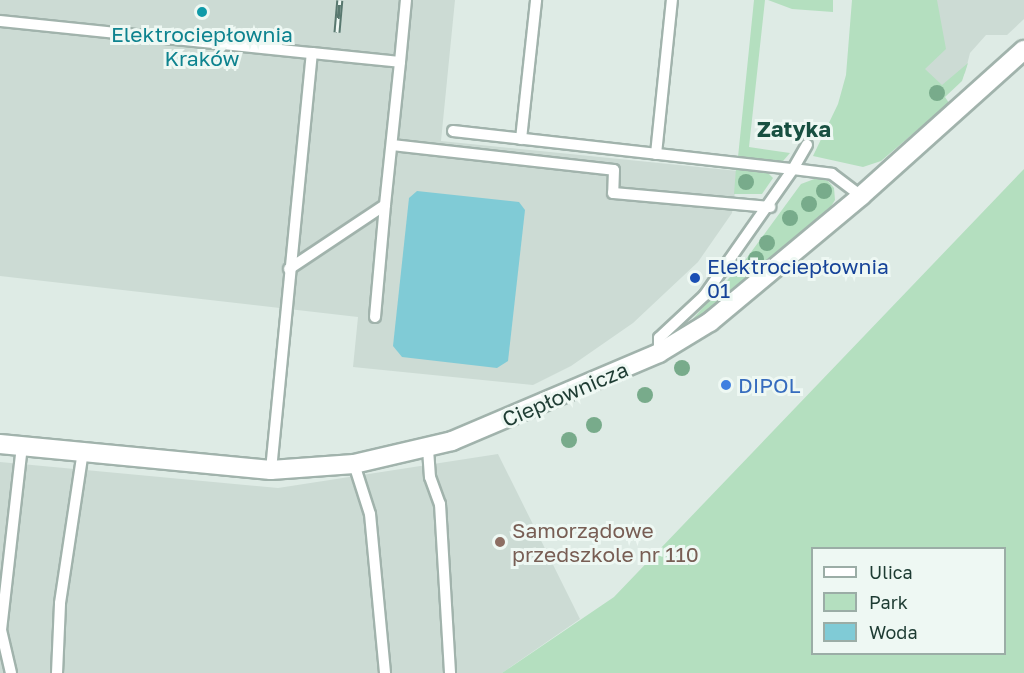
<!DOCTYPE html>
<meta charset="utf-8">
<style>
body{margin:0}
#map{position:relative;width:1024px;height:673px;overflow:hidden;background:#deebe5;font-family:"Golos Text",sans-serif}
div>[style]{position:absolute}
.built>*{inset:0;background:#ccdbd4}
.green>*{inset:0;background:#b4dfbf}
.water>*{inset:0;background:#80cbd6}
.roads{filter:drop-shadow(2px 0 #a1b3ac) drop-shadow(-2px 0 #a1b3ac) drop-shadow(0 2px #a1b3ac) drop-shadow(0 -2px #a1b3ac)}
.lane>*{height:10px;margin:-5px;padding:0 5px;transform-origin:5px;border-radius:5px;background:#fff}
.street>*{height:18px;margin:-9px;padding:0 9px;transform-origin:9px;border-radius:9px;background:#fff}
.rail>*{height:7px;margin-top:-3.5px;transform-origin:0;background:repeating-linear-gradient(90deg,#eef8f3 0 14px,#58786f 0 28px);box-sizing:border-box;border-block:2px solid #58786f}
.trees>*{width:16px;height:16px;margin:-8px;border-radius:50%;background:#78ab8b}
.dots>*{width:16px;height:16px;translate:-50% -50%;box-sizing:border-box;border:3px solid #eef8f3;border-radius:50%}
span{translate:-50% -50%;white-space:nowrap;text-align:center;line-height:1.15;-webkit-text-stroke:6px #eef8f3;paint-order:stroke}
.culture-label{font-size:21px;color:#0d838f}
.transit-label{font-size:21px;color:#164399}
.left{translate:0 -50%;text-align:left}
.shop-label{font-size:21px;color:#366cbe}
.street-label{font-size:21px;color:#1e3c33}
.education-label{font-size:21px;color:#785e54}
.neighbourhood-label{font-size:22px;color:#185041;font-weight:700}
.legend{position:absolute;left:811px;top:547px;width:195px;height:108px;box-sizing:border-box;background:#eef8f3;border:2px solid #9bada6;margin:0;padding:8px 10px;list-style:none;font-size:18px;color:#1e3c33}
.legend li{display:flex;align-items:center;gap:12px;height:30px}
.legend b{width:30px;border:2px solid #9bada6}
</style>
<div id="map">
<div class="built">
<i style="clip-path:polygon(0 0,455px 0,441px 141px,738px 171px,732px 213px,698px 262px,633px 323px,571px 366px,533px 385px,353px 367px,358px 317px,0 276px)"></i>
<i style="clip-path:polygon(870px 0,1024px 0,1024px 19px,1007px 35px,986px 35px,970px 53px,965px 73px,926px 109px)"></i>
<i style="clip-path:polygon(498px 454px,580px 619px,502px 673px,0 673px,0 462px,278px 488px)"></i>
</div>
<div class="green">
<i style="clip-path:polygon(754px 0,765px 0,749px 147px,790px 153px,783px 161px,773px 163px,738px 157px)"></i>
<i style="clip-path:polygon(768px 0,833px 0,833px 12px,792px 9px)"></i>
<i style="clip-path:polygon(852px 0,937px 0,946px 49px,925px 69px,942px 85px,968px 63px,962px 81px,945px 97px,949px 103px,881px 161px,863px 167px,813px 156px,838px 104px,846px 75px)"></i>
<i style="clip-path:polygon(736px 168px,766px 171px,773px 178px,762px 194px,734px 194px)"></i>
<i style="clip-path:polygon(evenodd,1024px 169px,1024px 673px,502px 673px,614px 597px,1024px 169px,812px 548px,1004px 548px,1004px 654px,812px 654px,812px 548px)"></i>
<i style="clip-path:polygon(817px 178px,828px 181px,834px 188px,835px 200px,830px 208px,722px 302px,691px 321px,746px 259px,801px 184px)"></i>
</div>
<div class="water">
<i style="clip-path:polygon(417px 191px,519px 202px,525px 210px,508px 361px,497px 368px,402px 357px,393px 346px,409px 198px)"></i>
</div>
<div class="roads">
<div class="lane">
<i style="left:0;top:21px;width:314px;rotate:5.9deg"></i>
<i style="left:453px;top:131px;width:342px;rotate:6.4deg"></i>
<i style="left:793px;top:169px;width:28px;rotate:-60deg"></i>
<i style="left:521px;top:139px;width:140px;rotate:-83.8deg"></i>
<i style="left:392px;top:145px;width:223px;rotate:6.4deg"></i>
<i style="left:614px;top:170px;width:23px;rotate:92deg"></i>
<i style="left:613px;top:193px;width:158px;rotate:5.1deg"></i>
<i style="left:656px;top:154px;width:155px;rotate:-84.1deg"></i>
<i style="left:289px;top:269px;width:115px;rotate:-33.7deg"></i>
<i style="left:385px;top:205px;width:144px;rotate:-84deg"></i>
<i style="left:375px;top:317px;width:112px;rotate:-84.9deg"></i>
<i style="left:659px;top:353px;width:15px;rotate:-90deg"></i>
<i style="left:659px;top:338px;width:62px;rotate:-43deg"></i>
<i style="left:704px;top:296px;width:155px;rotate:-55deg"></i>
<i style="left:793px;top:169px;width:39px;rotate:7deg"></i>
<i style="left:832px;top:174px;width:36px;rotate:37deg"></i>
<i style="left:428px;top:449px;width:28px;rotate:86deg"></i>
<i style="left:430px;top:477px;width:29px;rotate:70deg"></i>
<i style="left:440px;top:504px;width:169px;rotate:86.6deg"></i>
<i style="left:354px;top:464px;width:52px;rotate:72.3deg"></i>
<i style="left:370px;top:514px;width:160px;rotate:84.6deg"></i>
<i style="left:271px;top:470px;width:419px;rotate:-84.4deg"></i>
<i style="left:312px;top:53px;width:88px;rotate:5.8deg"></i>
<i style="left:400px;top:62px;width:62px;rotate:-84.5deg"></i>
<i style="left:11px;top:673px;width:44px;rotate:-103.1deg"></i>
<i style="left:1px;top:630px;width:186px;rotate:-83.5deg"></i>
<i style="left:57px;top:673px;width:70px;rotate:-87.5deg"></i>
<i style="left:60px;top:603px;width:154px;rotate:-81.4deg"></i>
</div>
<div class="street">
<i style="left:0;top:444px;width:272px;rotate:5.5deg"></i>
<i style="left:271px;top:470px;width:83px;rotate:-4.1deg"></i>
<i style="left:354px;top:464px;width:101px;rotate:-13.2deg"></i>
<i style="left:452px;top:441px;width:225px;rotate:-23deg"></i>
<i style="left:659px;top:353px;width:60px;rotate:-31.3deg"></i>
<i style="left:710px;top:322px;width:197px;rotate:-39.8deg"></i>
<i style="left:861px;top:196px;width:219px;rotate:-41.9deg"></i>
</div>
</div>
<div class="rail">
<i style="left:337px;top:32px;width:32px;rotate:-85deg"></i>
</div>
<div class="trees">
<i style="left:937px;top:93px"></i>
<i style="left:746px;top:182px"></i>
<i style="left:824px;top:191px"></i>
<i style="left:809px;top:204px"></i>
<i style="left:790px;top:218px"></i>
<i style="left:767px;top:243px"></i>
<i style="left:756px;top:259px"></i>
<i style="left:682px;top:368px"></i>
<i style="left:645px;top:395px"></i>
<i style="left:594px;top:425px"></i>
<i style="left:569px;top:440px"></i>
</div>
<div class="dots">
<i style="left:202px;top:12px;background:#0f9aa8"></i>
<i style="left:695px;top:278px;background:#1a4fb4"></i>
<i style="left:726px;top:385px;background:#3f7fe0"></i>
<i style="left:500px;top:542px;background:#8d6e63"></i>
</div>
<div class="culture-label">
<span style="left:202px;top:46px">Elektrociepłownia<br>Kraków</span>
</div>
<div class="transit-label">
<span class="left" style="left:707px;top:278px">Elektrociepłownia<br>01</span>
</div>
<div class="shop-label">
<span class="left" style="left:738px;top:385px">DIPOL</span>
</div>
<div class="street-label">
<span style="left:565px;top:394px;rotate:-23deg">Ciepłownicza</span>
</div>
<div class="education-label">
<span class="left" style="left:512px;top:542px">Samorządowe<br>przedszkole nr 110</span>
</div>
<div class="neighbourhood-label">
<span style="left:794px;top:129px">Zatyka</span>
</div>
<ul class="legend">
<li><b style="height:8px;background:#fff"></b>Ulica</li>
<li><b style="height:16px;background:#b4dfbf"></b>Park</li>
<li><b style="height:16px;background:#80cbd6"></b>Woda</li>
</ul>
</div>
